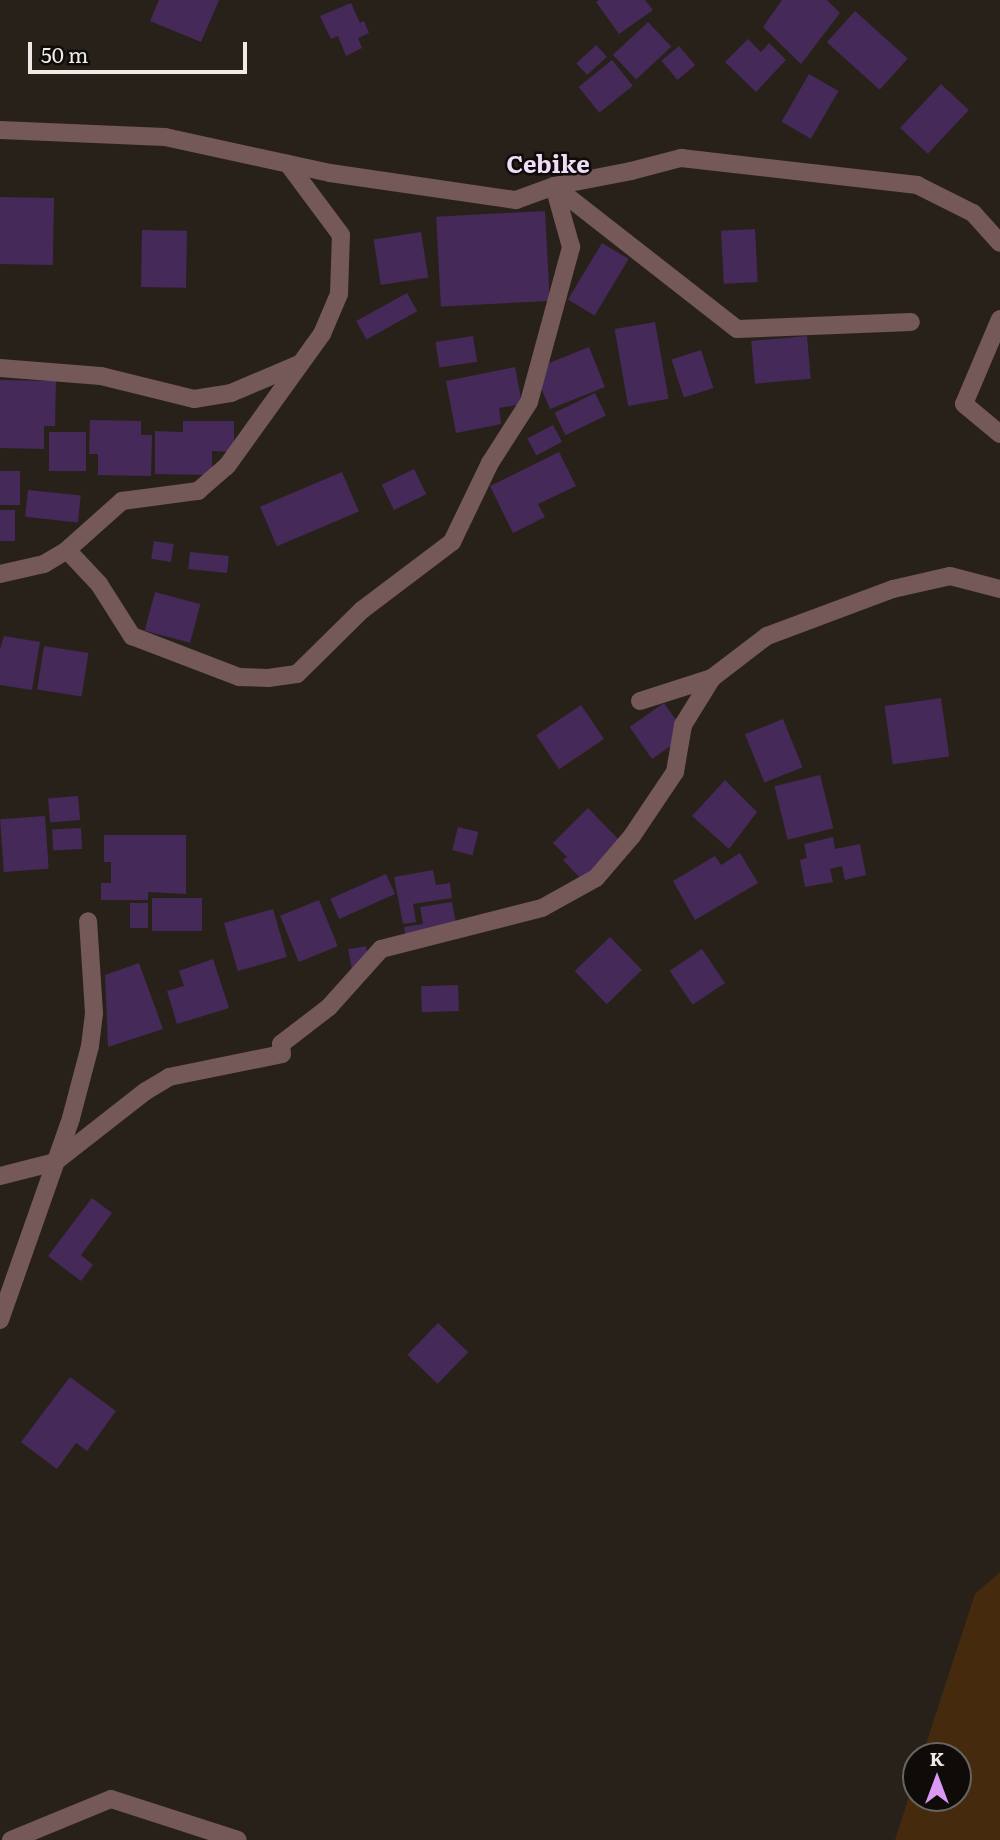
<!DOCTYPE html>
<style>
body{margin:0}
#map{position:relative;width:1000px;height:1840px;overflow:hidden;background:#28211a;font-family:Literata,serif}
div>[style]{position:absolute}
.green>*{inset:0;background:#462a0e}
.building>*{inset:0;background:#452958;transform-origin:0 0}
.minor>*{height:18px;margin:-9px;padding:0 9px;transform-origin:9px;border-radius:9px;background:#755858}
.tertiary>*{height:18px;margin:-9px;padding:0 9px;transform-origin:9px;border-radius:9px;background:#755858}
span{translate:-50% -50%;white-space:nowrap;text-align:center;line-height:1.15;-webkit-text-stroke:5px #0e0b08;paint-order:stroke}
.quarter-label{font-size:24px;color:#efdcf7;font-weight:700}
.north{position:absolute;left:902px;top:1742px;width:70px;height:70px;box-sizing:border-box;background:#0e0b08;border:2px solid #686460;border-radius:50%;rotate:0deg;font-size:19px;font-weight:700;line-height:28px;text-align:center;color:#efeae5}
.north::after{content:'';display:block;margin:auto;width:24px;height:32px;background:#db99f5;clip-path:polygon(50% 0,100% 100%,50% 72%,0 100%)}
.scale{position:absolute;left:28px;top:42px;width:219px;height:32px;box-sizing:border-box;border:4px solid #efeae5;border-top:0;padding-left:9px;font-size:21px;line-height:24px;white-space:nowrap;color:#efeae5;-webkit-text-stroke:5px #0e0b08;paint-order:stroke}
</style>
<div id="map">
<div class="green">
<i style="clip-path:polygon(1000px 1572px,1000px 1840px,895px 1840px,916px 1775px,916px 1798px,958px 1798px,958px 1756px,922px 1756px,975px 1594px)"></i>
</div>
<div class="building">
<i style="clip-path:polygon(159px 0,219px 0,201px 42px,150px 21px)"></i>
<i style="clip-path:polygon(599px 0,645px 0,653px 10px,619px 34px,596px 2px)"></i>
<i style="clip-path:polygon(782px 0,827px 0,840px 13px,801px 64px,763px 27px)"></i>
<i style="clip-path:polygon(351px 3px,360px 23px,364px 21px,369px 33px,358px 38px,362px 48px,346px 56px,338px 36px,331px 39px,320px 16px)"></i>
<i style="left:855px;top:11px;width:71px;height:42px;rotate:42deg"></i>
<i style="left:648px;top:22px;width:34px;height:48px;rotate:47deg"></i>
<i style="clip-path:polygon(748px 39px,761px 52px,769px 43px,786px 60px,756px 92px,725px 62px)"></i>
<i style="left:596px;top:45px;width:16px;height:27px;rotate:47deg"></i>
<i style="left:679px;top:46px;width:25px;height:23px;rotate:50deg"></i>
<i style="left:612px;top:60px;width:33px;height:43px;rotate:51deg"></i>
<i style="left:809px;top:74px;width:34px;height:55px;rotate:30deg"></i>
<i style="left:941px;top:84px;width:38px;height:60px;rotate:43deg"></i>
<i style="left:0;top:197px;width:54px;height:67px;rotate:1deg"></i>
<i style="left:545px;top:211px;width:90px;height:109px;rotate:87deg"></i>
<i style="left:755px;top:229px;width:53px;height:34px;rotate:87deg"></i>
<i style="left:142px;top:230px;width:45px;height:57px;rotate:1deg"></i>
<i style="left:421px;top:232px;width:46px;height:48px;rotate:81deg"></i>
<i style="left:602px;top:243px;width:31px;height:66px;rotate:31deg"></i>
<i style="left:407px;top:293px;width:21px;height:58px;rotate:61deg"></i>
<i style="left:655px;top:322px;width:78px;height:41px;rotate:80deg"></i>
<i style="left:473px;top:336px;width:26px;height:38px;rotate:81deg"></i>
<i style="left:807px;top:336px;width:43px;height:56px;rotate:85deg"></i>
<i style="clip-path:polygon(589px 347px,605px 387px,550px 409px,541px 388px,549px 363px)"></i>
<i style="left:701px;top:350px;width:40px;height:31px;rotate:72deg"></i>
<i style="clip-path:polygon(515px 367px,522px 404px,499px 408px,501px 424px,456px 433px,446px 381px)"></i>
<i style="clip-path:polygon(0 380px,56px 381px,55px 426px,44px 426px,44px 449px,0 448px)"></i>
<i style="left:595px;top:393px;width:25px;height:45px;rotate:64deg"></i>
<i style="clip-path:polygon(90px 420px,141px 421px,141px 435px,152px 435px,151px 476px,98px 475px,98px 454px,89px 454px)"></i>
<i style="clip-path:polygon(183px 421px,234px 421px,234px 452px,212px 451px,212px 475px,155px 474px,155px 431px,183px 432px)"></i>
<i style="left:553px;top:425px;width:19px;height:29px;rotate:62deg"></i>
<i style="left:49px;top:432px;width:37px;height:39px"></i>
<i style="clip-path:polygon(559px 452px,576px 486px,538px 504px,545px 517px,513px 533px,490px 486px)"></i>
<i style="left:414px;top:469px;width:28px;height:36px;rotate:64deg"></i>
<i style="left:0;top:471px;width:20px;height:34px"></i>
<i style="left:342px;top:472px;width:43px;height:89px;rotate:67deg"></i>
<i style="left:28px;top:490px;width:53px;height:27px;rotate:6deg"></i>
<i style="left:0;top:510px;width:15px;height:31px"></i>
<i style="left:154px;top:541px;width:20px;height:18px;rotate:9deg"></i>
<i style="left:190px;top:552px;width:39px;height:17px;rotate:6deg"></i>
<i style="left:155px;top:592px;width:47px;height:40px;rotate:15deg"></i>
<i style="clip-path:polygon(4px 636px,40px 642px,32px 690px,0 685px,0 649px)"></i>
<i style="left:44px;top:646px;width:45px;height:44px;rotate:9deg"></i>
<i style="left:941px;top:698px;width:59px;height:57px;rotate:82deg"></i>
<i style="left:664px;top:703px;width:39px;height:42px;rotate:55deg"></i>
<i style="left:581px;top:705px;width:41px;height:54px;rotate:56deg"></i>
<i style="left:783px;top:719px;width:52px;height:41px;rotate:68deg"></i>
<i style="left:820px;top:775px;width:55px;height:47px;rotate:76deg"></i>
<i style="clip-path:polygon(725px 780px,757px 812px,729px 849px,692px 816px)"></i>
<i style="left:78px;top:796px;width:24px;height:30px;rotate:85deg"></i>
<i style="clip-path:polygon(588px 808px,622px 843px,583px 881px,563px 860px,567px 857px,553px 843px)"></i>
<i style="left:45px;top:816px;width:53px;height:45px;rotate:86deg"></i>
<i style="left:458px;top:827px;width:21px;height:24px;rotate:14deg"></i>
<i style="left:81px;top:828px;width:21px;height:29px;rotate:87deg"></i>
<i style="clip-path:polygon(104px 835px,186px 835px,186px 894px,148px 892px,148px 900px,101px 900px,101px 883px,111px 883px,111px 862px,104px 862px)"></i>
<i style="clip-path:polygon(833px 837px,835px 849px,860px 844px,866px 875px,845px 880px,842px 866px,830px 869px,833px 882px,805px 887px,800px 860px,807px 858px,804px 844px)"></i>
<i style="clip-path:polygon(740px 853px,758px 883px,695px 920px,673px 881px,715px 856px,721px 865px)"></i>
<i style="clip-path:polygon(433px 870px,436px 885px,450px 883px,452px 898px,413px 904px,416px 922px,403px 924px,394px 877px)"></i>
<i style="left:386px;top:874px;width:22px;height:61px;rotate:66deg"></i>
<i style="left:152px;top:898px;width:50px;height:33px"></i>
<i style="left:319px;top:900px;width:50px;height:42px;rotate:68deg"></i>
<i style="clip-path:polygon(452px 902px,458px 934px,407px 942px,404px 927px,423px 924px,420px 907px)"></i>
<i style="left:148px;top:903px;width:25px;height:18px;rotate:90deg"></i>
<i style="left:273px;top:909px;width:50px;height:51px;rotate:74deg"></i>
<i style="left:610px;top:937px;width:46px;height:49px;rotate:46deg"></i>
<i style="left:366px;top:946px;width:28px;height:18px;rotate:80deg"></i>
<i style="left:702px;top:949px;width:41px;height:39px;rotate:56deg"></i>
<i style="clip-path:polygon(213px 959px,229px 1008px,177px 1024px,167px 991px,184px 986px,179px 971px)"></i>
<i style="clip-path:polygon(139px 963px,163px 1029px,108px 1047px,105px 975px)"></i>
<i style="left:458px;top:985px;width:26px;height:37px;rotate:88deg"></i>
<i style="clip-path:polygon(92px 1198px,112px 1213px,81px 1255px,93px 1265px,81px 1281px,48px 1256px)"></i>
<i style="left:438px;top:1323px;width:42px;height:44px;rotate:44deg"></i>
<i style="clip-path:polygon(70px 1377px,116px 1411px,87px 1451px,76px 1443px,57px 1469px,21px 1442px)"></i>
</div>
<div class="minor">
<i style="left:554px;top:186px;width:232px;rotate:38deg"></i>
<i style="left:737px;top:329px;width:174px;rotate:-2.3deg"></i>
<i style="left:0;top:368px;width:101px;rotate:4.5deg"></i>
<i style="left:101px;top:376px;width:96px;rotate:13.9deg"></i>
<i style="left:194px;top:399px;width:37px;rotate:-9deg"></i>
<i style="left:231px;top:393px;width:72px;rotate:-23deg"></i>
<i style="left:67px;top:550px;width:47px;rotate:46.7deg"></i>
<i style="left:99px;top:584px;width:62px;rotate:57.6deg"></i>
<i style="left:132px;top:636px;width:115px;rotate:21deg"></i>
<i style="left:239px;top:677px;width:29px;rotate:2deg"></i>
<i style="left:268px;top:678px;width:29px;rotate:-8deg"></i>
<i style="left:297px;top:674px;width:91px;rotate:-44.6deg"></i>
<i style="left:362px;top:610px;width:113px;rotate:-37.1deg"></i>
<i style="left:452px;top:542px;width:88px;rotate:-64.3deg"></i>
<i style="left:490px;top:463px;width:72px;rotate:-57.4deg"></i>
<i style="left:529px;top:402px;width:161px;rotate:-74.8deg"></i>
<i style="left:571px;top:247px;width:63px;rotate:-105.6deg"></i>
<i style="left:0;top:574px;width:45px;rotate:-12.8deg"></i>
<i style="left:44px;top:564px;width:27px;rotate:-31deg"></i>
<i style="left:67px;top:550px;width:74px;rotate:-41.7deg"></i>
<i style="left:122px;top:501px;width:77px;rotate:-7.5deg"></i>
<i style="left:198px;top:491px;width:38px;rotate:-41deg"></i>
<i style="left:227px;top:466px;width:163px;rotate:-54.3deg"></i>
<i style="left:322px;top:334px;width:43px;rotate:-67deg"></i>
<i style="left:339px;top:294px;width:59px;rotate:-88.1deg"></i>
<i style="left:341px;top:235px;width:89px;rotate:-126.7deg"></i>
<i style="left:640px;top:701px;width:76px;rotate:-17.7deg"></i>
<i style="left:0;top:1176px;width:57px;rotate:-14.3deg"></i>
<i style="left:55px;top:1162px;width:115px;rotate:-38deg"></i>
<i style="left:146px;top:1091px;width:27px;rotate:-31deg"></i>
<i style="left:169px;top:1077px;width:115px;rotate:-11.5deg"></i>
<i style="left:282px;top:1054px;width:10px;rotate:-96deg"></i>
<i style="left:0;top:1320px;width:214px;rotate:-70.6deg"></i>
<i style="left:71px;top:1118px;width:74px;rotate:-75.2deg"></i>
<i style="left:90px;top:1046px;width:33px;rotate:-83deg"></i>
<i style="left:94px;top:1013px;width:92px;rotate:-93.7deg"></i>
<i style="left:11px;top:1840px;width:108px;rotate:-22.3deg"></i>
<i style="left:111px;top:1799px;width:133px;rotate:17.9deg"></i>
</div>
<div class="tertiary">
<i style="left:0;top:130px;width:165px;rotate:2.4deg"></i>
<i style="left:165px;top:137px;width:169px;rotate:12.3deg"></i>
<i style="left:330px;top:173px;width:188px;rotate:8.3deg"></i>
<i style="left:516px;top:200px;width:40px;rotate:-20.2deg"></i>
<i style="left:554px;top:186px;width:78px;rotate:-11deg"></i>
<i style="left:631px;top:171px;width:52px;rotate:-14.6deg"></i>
<i style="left:681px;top:158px;width:238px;rotate:6.5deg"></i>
<i style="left:917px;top:185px;width:63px;rotate:26.6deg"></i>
<i style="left:973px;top:213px;width:40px;rotate:48deg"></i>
<i style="left:1000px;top:319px;width:92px;rotate:113deg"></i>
<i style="left:964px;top:404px;width:47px;rotate:39.8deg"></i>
<i style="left:281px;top:1044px;width:61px;rotate:-37.6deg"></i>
<i style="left:329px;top:1007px;width:78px;rotate:-48.1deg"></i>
<i style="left:381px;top:949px;width:166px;rotate:-14.3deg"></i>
<i style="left:542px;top:908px;width:62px;rotate:-29.1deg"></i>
<i style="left:596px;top:878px;width:55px;rotate:-49.4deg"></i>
<i style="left:632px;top:836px;width:77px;rotate:-56.1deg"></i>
<i style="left:675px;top:772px;width:48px;rotate:-80.3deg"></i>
<i style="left:683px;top:725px;width:55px;rotate:-58.3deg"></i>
<i style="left:712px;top:678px;width:69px;rotate:-37.4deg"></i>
<i style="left:767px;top:636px;width:134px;rotate:-20.5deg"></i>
<i style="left:893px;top:589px;width:58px;rotate:-12.8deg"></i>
<i style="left:950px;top:576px;width:52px;rotate:14.6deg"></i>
</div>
<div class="quarter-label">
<span style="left:548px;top:163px">Cebike</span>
</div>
<div class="north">K</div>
<div class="scale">50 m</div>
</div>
